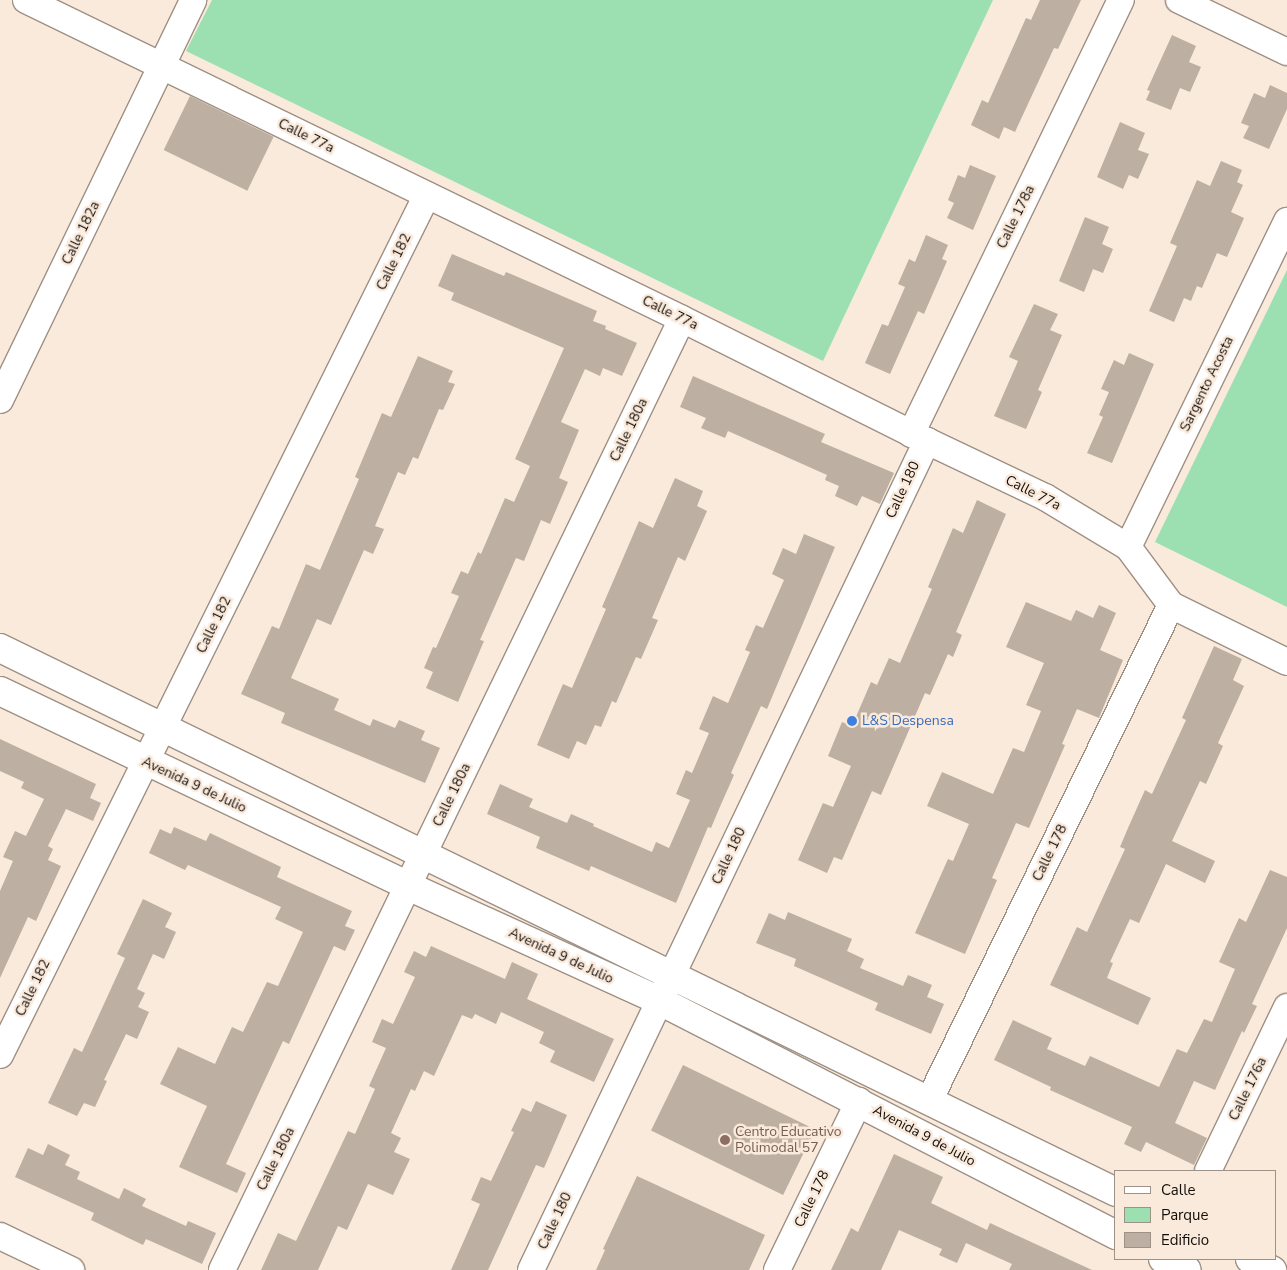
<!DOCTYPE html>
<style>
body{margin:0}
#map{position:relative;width:1287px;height:1270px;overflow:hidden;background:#faeadc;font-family:"Nunito Sans",sans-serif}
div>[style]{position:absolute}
.green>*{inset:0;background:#9ce0b1}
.building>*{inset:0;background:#bdafa1;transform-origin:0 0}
.roads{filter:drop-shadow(1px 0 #9e9083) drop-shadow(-1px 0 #9e9083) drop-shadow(0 1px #9e9083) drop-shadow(0 -1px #9e9083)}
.minor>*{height:26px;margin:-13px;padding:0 13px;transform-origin:13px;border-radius:13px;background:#fff}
.secondary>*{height:28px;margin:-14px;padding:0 14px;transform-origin:14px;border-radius:14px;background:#fff}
.dots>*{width:14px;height:14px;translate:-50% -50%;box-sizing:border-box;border:2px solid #faeadc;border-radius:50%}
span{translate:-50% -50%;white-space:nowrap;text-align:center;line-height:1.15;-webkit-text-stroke:5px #faeadc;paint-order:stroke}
.street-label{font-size:14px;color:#130e09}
.shop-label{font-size:14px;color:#366cbe}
.left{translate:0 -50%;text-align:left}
.education-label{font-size:14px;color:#785e54}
.legend{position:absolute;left:1114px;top:1170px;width:162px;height:90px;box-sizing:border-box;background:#faeadc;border:1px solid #9e9288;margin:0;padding:6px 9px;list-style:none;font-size:15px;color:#130e09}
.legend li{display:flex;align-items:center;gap:10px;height:25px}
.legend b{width:25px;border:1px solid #9e9288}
</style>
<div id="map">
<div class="green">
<i style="clip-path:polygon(212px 0,993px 0,823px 361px,186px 51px)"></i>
<i style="clip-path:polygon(1287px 270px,1287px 607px,1155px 542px)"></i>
</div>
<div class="building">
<i style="clip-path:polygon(1040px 0,1081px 0,1058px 49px,1054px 48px,1015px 132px,1004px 127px,999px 139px,971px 125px,982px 100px,988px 103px,1026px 18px,1031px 20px)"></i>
<i style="clip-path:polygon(1172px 35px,1196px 46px,1189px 62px,1201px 67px,1190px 92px,1180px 88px,1171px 110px,1146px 100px,1150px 91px,1147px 90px)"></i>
<i style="clip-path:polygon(1270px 85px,1287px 93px,1287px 109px,1269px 149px,1243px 138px,1249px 126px,1241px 123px,1254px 93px,1265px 98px)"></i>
<i style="left:190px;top:96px;width:93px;height:60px;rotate:26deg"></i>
<i style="clip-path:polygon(1120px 122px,1145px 133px,1138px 150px,1149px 154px,1138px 179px,1129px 175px,1123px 189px,1097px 177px)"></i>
<i style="clip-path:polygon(1221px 161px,1242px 170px,1237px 182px,1243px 185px,1231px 212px,1244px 218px,1227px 257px,1217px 253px,1202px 288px,1197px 286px,1191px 301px,1184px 298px,1174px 322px,1149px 311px,1177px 246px,1170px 243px,1197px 180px,1210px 186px)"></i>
<i style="clip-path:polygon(970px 165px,996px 176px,973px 230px,947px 218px,954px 203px,948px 200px,958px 175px,965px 178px)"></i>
<i style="clip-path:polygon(1085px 217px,1109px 227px,1102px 244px,1113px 249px,1103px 273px,1093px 269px,1084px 292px,1059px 281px)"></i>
<i style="clip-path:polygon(926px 235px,948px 245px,942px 259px,947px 261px,924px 314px,918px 311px,890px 374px,865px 363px,882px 324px,888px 326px,905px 287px,898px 284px,909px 259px,915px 262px)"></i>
<i style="clip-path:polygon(452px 254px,504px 276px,506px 272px,597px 311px,593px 321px,606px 326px,605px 329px,637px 343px,622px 376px,603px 368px,600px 376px,585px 369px,561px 422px,579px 430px,559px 478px,568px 482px,550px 524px,541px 520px,524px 561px,516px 558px,480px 640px,484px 641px,458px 702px,426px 688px,433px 672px,424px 668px,433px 647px,436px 648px,459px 596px,451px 593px,461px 571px,468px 574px,478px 552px,481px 554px,505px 498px,514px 502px,530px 466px,515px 459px,564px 348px,451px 300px,454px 293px,438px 286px)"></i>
<i style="clip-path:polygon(1034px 304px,1058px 314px,1050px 330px,1062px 335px,1038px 390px,1042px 392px,1026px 429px,994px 416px,1018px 361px,1009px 357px)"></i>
<i style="clip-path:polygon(1129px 353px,1154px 364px,1112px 463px,1087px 453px,1103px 417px,1099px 415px,1109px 392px,1101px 389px,1114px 360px,1124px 365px)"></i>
<i style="clip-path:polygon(418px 356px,453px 371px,448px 382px,455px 384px,443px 410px,439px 409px,418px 459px,413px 457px,405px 475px,398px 472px,375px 526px,384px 529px,373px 554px,364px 550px,331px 625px,317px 619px,291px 678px,339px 699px,334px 710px,370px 726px,373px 719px,395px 728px,399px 720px,425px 731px,421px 740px,440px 748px,425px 783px,281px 723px,285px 713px,241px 694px,272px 626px,279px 629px,306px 564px,320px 570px,359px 479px,355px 477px,382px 413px,391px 417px)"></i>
<i style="clip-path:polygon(693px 376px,825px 434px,821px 442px,894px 473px,880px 504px,862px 496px,857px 506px,835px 496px,839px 486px,825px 480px,827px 475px,728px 431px,725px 438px,701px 428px,706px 418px,680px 407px)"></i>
<i style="clip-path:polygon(675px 478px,703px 491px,697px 506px,707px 511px,685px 561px,678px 557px,652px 618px,658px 620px,641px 659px,636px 657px,616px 703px,612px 701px,601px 727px,595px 725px,586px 745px,577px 741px,569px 759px,537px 745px,563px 684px,572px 688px,606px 609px,602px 607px,639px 521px,653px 528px)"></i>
<i style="clip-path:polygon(977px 500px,1006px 514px,956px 632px,962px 635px,953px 657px,948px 654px,930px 695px,925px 693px,881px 795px,872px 791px,842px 860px,834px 857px,827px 873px,798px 860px,823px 803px,833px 807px,851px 766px,828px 756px,842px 722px,852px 726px,871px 682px,877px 685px,889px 658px,900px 663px,932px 589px,928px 587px,953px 528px,963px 533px)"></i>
<i style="clip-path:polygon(804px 534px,835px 547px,767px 709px,761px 706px,731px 773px,734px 775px,719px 809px,711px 828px,708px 827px,676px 903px,591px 866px,589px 871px,536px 848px,540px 837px,487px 814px,500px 784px,533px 799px,529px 807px,567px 823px,571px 814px,594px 824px,593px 826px,652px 852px,656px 842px,669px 848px,690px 800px,676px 794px,686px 770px,692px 773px,709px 733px,699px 729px,713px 696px,728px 703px,750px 652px,745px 650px,756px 625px,763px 628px,784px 580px,772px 574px,783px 548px,796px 554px)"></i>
<i style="clip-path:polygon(1026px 602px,1071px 621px,1076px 610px,1093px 618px,1099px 605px,1116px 613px,1100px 650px,1123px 660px,1099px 718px,1077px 709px,1062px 744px,1065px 745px,1029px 828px,1016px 823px,992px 878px,997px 880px,965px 954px,915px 933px,948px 859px,953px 861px,969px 824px,927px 806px,942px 772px,993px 794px,1013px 748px,1024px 752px,1041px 711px,1026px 705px,1044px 663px,1006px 647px)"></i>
<i style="clip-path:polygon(1214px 646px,1242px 659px,1233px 680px,1244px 686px,1218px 743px,1223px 746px,1206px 784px,1200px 781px,1172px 841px,1215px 861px,1205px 883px,1166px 864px,1139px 923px,1130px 919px,1110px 962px,1113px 963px,1107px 978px,1151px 998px,1138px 1025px,1050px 985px,1077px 927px,1087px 932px,1125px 849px,1120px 847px,1128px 828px,1145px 790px,1152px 794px,1186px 720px,1182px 718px)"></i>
<i style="clip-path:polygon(0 739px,96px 784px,90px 798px,101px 803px,93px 821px,66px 809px,48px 846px,53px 849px,48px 860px,61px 866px,36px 921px,28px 917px,0 978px,0 891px,13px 861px,3px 857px,15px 831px,26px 836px,44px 799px,21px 788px,24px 782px,0 771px)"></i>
<i style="clip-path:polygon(174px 827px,206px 841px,210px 833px,281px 867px,277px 877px,352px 911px,345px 926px,355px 930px,345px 951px,334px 946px,289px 1044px,283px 1041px,226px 1164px,246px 1173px,237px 1193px,179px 1167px,207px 1106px,160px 1084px,178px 1047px,215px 1064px,232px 1027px,243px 1032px,267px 982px,278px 986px,303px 932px,275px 919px,281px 907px,188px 865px,185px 870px,149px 853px,160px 829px,171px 834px)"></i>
<i style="clip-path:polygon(1270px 870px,1287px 877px,1287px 928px,1252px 1004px,1257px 1006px,1244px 1033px,1242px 1031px,1215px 1090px,1194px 1081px,1175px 1123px,1207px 1138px,1194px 1165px,1146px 1142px,1141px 1152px,1124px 1144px,1132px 1127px,1050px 1090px,1051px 1087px,994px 1060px,1013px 1020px,1052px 1038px,1047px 1049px,1085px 1066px,1090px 1056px,1159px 1087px,1177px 1049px,1187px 1053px,1204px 1019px,1212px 1022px,1235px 969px,1219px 962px,1239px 918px,1246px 922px)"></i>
<i style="clip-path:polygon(143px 899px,172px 913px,165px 927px,176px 932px,164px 959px,153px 954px,137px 989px,145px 993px,138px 1007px,149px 1012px,137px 1039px,126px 1034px,104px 1080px,107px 1081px,95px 1107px,84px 1103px,77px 1116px,48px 1103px,74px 1048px,82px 1052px,125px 958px,117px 954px)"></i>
<i style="clip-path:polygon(788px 912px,852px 939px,847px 951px,864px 959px,860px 968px,903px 986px,908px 975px,932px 985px,927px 997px,944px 1004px,931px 1034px,875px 1010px,878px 1003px,794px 966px,796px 959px,756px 943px,769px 913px,785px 920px)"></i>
<i style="clip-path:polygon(431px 946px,505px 979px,512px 962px,538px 974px,527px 999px,614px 1039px,594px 1082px,550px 1062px,555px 1051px,539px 1043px,544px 1032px,501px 1012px,496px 1024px,475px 1014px,472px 1019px,462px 1015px,434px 1076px,424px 1071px,415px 1091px,411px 1089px,391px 1133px,401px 1138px,394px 1152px,410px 1159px,393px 1195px,368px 1184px,347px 1230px,338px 1226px,318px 1270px,261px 1270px,278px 1233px,296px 1241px,348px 1131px,355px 1134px,375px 1089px,369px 1086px,386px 1048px,372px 1042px,382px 1019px,393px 1024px,415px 977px,404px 972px,414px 951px,426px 957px)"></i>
<i style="left:683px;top:1065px;width:147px;height:73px;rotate:26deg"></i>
<i style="clip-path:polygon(536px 1101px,567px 1115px,544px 1168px,536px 1165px,488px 1270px,451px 1270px,480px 1204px,471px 1200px,481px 1177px,491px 1181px,514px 1132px,511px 1131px,522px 1108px,531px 1112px)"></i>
<i style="clip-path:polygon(48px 1144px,70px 1155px,65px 1165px,80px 1172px,77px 1179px,119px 1199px,124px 1188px,146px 1199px,142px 1206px,186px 1226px,188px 1221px,216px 1233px,202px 1264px,146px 1239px,143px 1245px,91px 1220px,94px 1213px,15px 1177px,28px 1148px,43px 1155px)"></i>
<i style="clip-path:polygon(894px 1154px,943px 1177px,931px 1203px,987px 1230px,990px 1223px,1092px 1270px,1009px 1270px,1012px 1264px,966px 1243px,957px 1263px,939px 1255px,942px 1249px,899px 1230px,881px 1270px,831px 1270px,851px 1228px,858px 1232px)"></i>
<i style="clip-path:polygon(637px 1176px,765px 1235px,749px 1270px,596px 1270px,605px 1250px,603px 1249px)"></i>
</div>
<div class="roads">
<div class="minor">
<i style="left:26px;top:0;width:729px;rotate:25.93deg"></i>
<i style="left:682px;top:319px;width:274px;rotate:26.5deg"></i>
<i style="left:927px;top:441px;width:131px;rotate:25.4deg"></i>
<i style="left:1045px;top:497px;width:97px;rotate:31.1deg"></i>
<i style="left:1128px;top:547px;width:72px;rotate:53.4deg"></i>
<i style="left:1171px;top:605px;width:129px;rotate:26.2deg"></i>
<i style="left:1179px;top:0;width:120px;rotate:25.7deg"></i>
<i style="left:0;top:400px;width:444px;rotate:-64.2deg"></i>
<i style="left:911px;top:434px;width:482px;rotate:-64.2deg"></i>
<i style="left:1128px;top:547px;width:363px;rotate:-64deg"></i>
<i style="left:0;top:1055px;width:960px;rotate:-63.6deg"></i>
<i style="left:929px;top:1101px;width:552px;rotate:-63.99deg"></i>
<i style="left:1208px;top:1171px;width:182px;rotate:-64.3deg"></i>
<i style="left:0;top:1236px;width:79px;rotate:25.6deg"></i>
<i style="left:222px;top:1270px;width:1056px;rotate:-64.19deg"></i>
<i style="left:531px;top:1270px;width:919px;rotate:-64.47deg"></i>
<i style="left:777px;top:1270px;width:188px;rotate:-64.1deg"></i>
</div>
<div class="secondary">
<i style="left:0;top:648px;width:1242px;rotate:25.99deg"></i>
<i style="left:0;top:691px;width:452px;rotate:25.5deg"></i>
<i style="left:408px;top:886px;width:277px;rotate:24.5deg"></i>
<i style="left:660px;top:1001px;width:513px;rotate:27.16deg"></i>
<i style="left:1163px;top:1259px;width:26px;rotate:25deg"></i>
<i style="left:1250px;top:1259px;width:25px;rotate:27deg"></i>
</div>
</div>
<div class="dots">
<i style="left:852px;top:721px;background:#3f7fe0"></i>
<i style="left:725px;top:1140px;background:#8d6e63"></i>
</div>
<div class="street-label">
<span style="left:306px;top:136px;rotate:26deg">Calle 77a</span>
<span style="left:1016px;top:217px;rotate:-64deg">Calle 178a</span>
<span style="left:81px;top:233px;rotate:-64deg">Calle 182a</span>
<span style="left:394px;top:262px;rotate:-64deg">Calle 182</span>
<span style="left:670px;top:313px;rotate:26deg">Calle 77a</span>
<span style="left:1207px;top:384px;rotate:-64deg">Sargento Acosta</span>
<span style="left:629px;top:430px;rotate:-64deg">Calle 180a</span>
<span style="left:903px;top:490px;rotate:-65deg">Calle 180</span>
<span style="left:1033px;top:493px;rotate:27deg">Calle 77a</span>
<span style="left:214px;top:625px;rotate:-64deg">Calle 182</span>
<span style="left:194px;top:785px;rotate:25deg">Avenida 9 de Julio</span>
<span style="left:452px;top:795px;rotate:-64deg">Calle 180a</span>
<span style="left:1050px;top:853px;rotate:-64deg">Calle 178</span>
<span style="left:729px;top:856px;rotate:-65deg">Calle 180</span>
<span style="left:561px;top:956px;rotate:25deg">Avenida 9 de Julio</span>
<span style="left:33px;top:988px;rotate:-64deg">Calle 182</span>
<span style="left:1248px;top:1089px;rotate:-64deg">Calle 176a</span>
<span style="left:924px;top:1136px;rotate:28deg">Avenida 9 de Julio</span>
<span style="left:276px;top:1159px;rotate:-64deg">Calle 180a</span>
<span style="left:812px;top:1199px;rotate:-64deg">Calle 178</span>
<span style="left:555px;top:1221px;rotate:-65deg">Calle 180</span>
</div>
<div class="shop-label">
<span class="left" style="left:862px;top:721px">L&amp;S Despensa</span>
</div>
<div class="education-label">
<span class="left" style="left:735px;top:1140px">Centro Educativo<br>Polimodal 57</span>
</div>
<ul class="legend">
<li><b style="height:6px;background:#fff"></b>Calle</li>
<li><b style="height:14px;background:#9ce0b1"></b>Parque</li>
<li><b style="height:14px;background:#bdafa1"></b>Edificio</li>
</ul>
</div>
